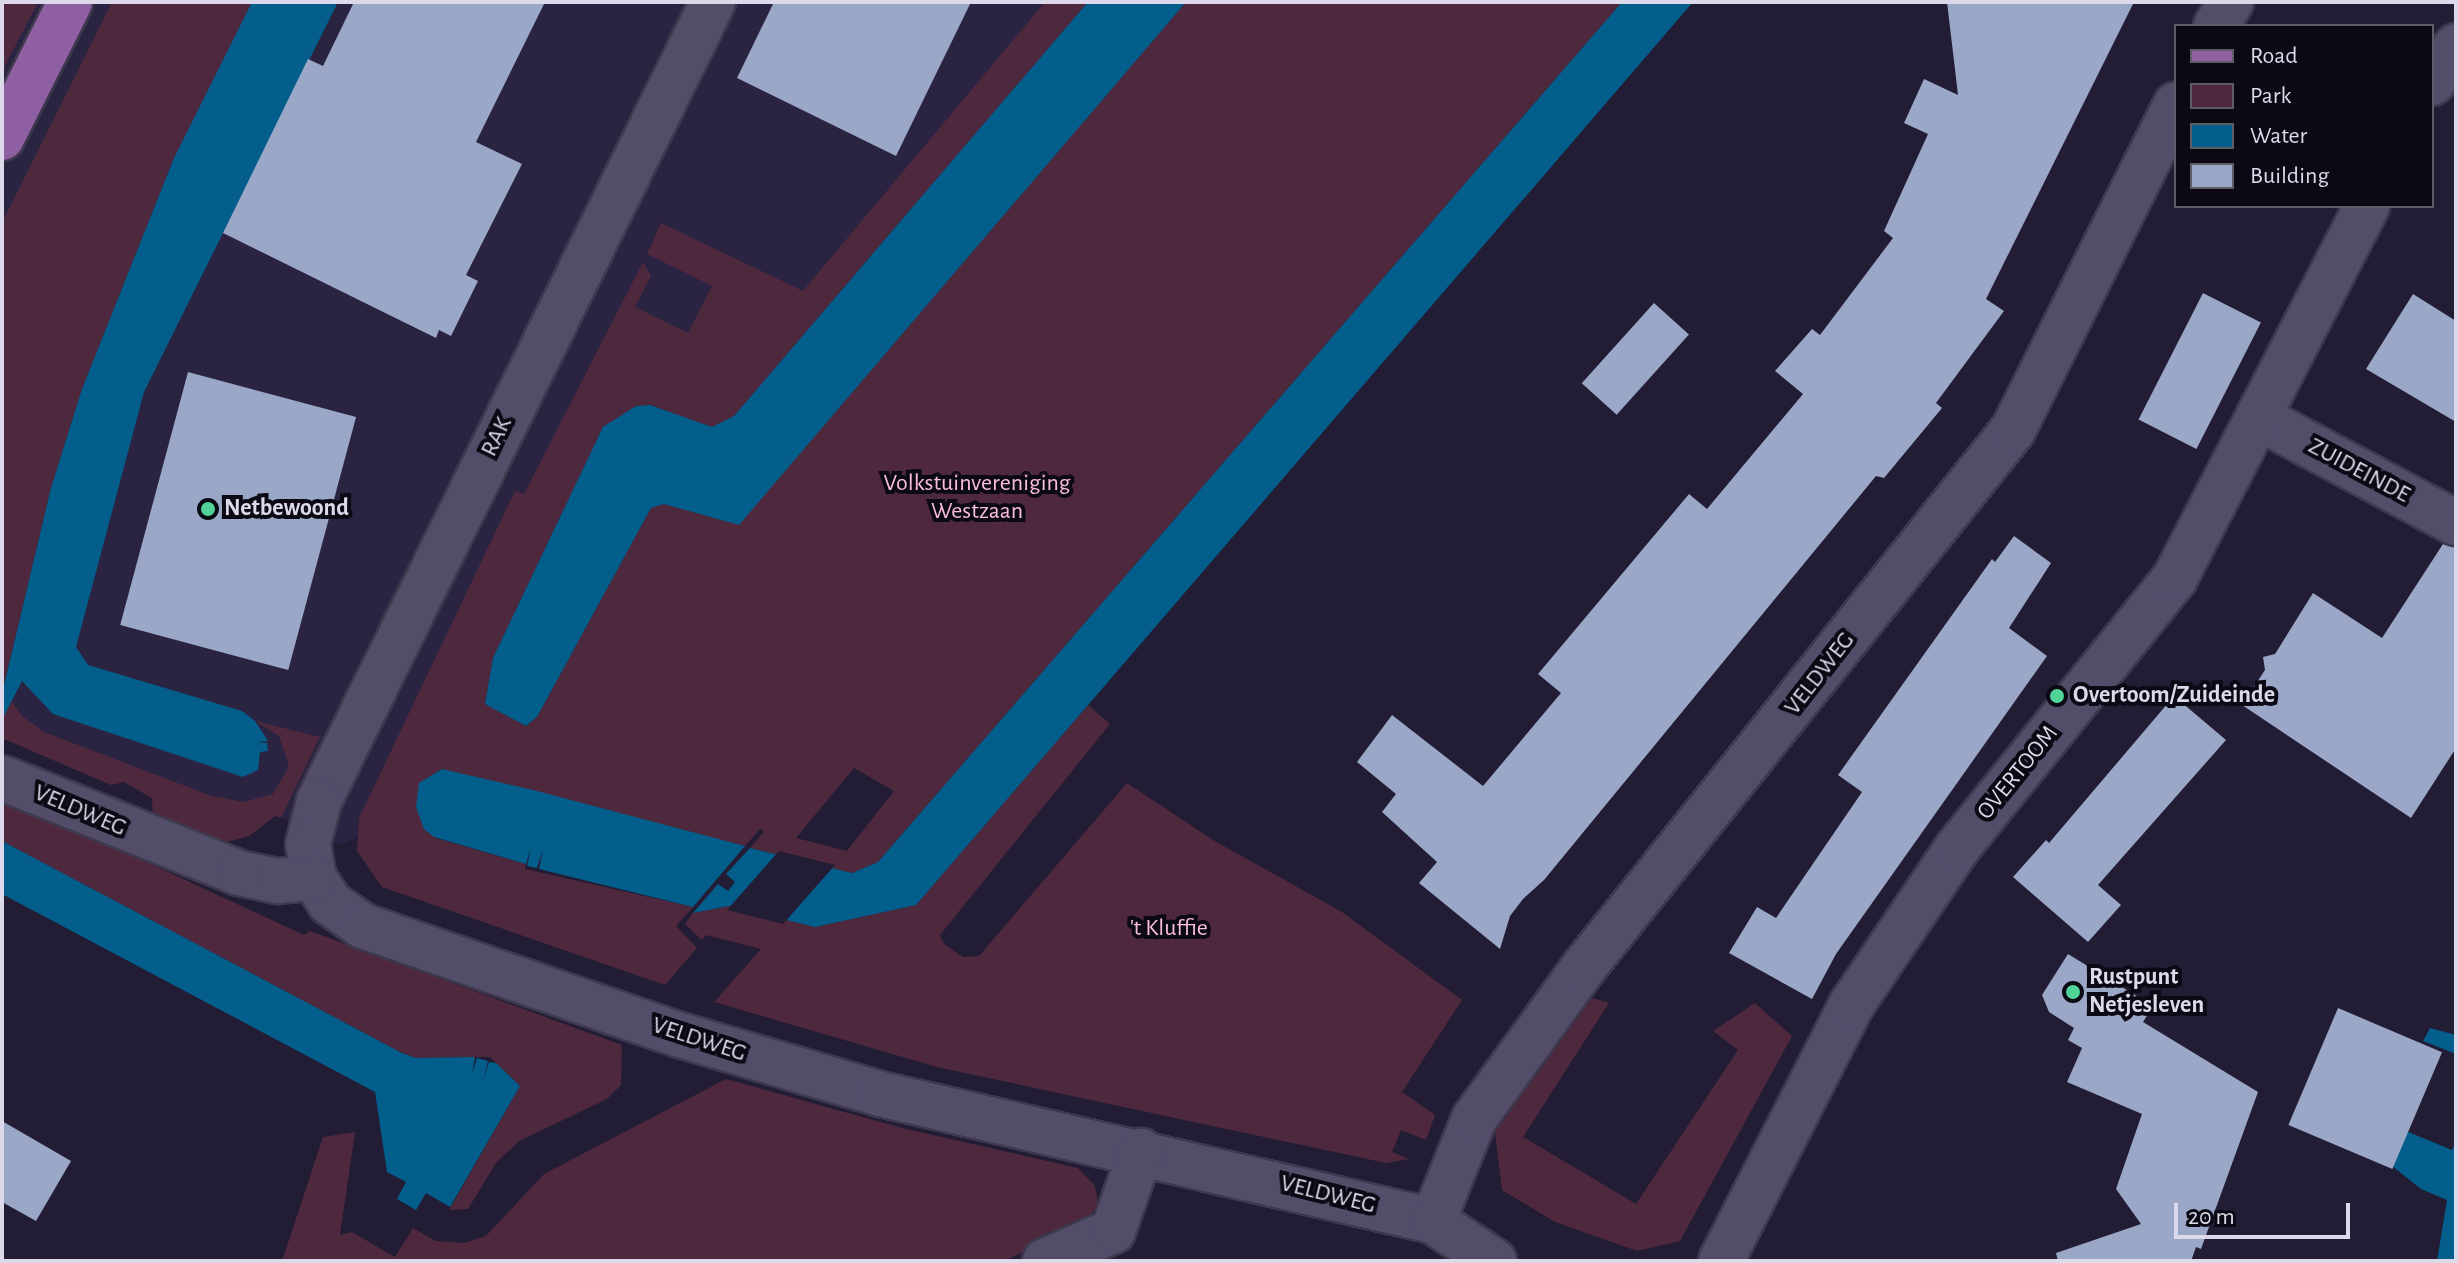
<!DOCTYPE html>
<style>
body{margin:0}
#map{position:relative;width:2458px;height:1263px;overflow:hidden;background:#221c35;font-family:"Alegreya Sans",sans-serif}
div>[style]{position:absolute}
.built>*{inset:0;background:#2a2342}
.green>*{inset:0;background:#4e293e}
.water>*{inset:0;background:#035e8c}
.pier>*{inset:0;background:#221c35}
.building>*{inset:0;background:#9aa7c6;transform-origin:0 0}
.roads{filter:drop-shadow(2px 0 #3e394e) drop-shadow(-2px 0 #3e394e) drop-shadow(0 2px #3e394e) drop-shadow(0 -2px #3e394e)}
.minor>*{height:44px;margin:-22px;padding:0 22px;transform-origin:22px;border-radius:22px;background:#534d6a}
.tertiary>*{height:44px;margin:-22px;padding:0 22px;transform-origin:22px;border-radius:22px;background:#534d6a}
.primary>*{height:44px;margin:-22px;padding:0 22px;transform-origin:22px;border-radius:22px;background:#8e60a1}
.dots>*{width:22px;height:22px;translate:-50% -50%;box-sizing:border-box;border:4px solid #0b0913;border-radius:50%}
span{translate:-50% -50%;white-space:nowrap;text-align:center;line-height:1.15;-webkit-text-stroke:8px #0b0913;paint-order:stroke}
.street-label{font-size:24px;color:#dcd9eb}
.park-label{font-size:24px;color:#fabddd}
.poi-label{font-size:24px;color:#dcd9eb;font-weight:700}
.left{translate:0 -50%;text-align:left}
.frame{position:absolute;inset:0;border:4px solid #dcd9eb;pointer-events:none}
.legend{position:absolute;left:2174px;top:24px;width:260px;height:184px;box-sizing:border-box;background:#0b0913;border:2px solid #5f5c69;margin:0;padding:10px 14px;list-style:none;font-size:24px;color:#dcd9eb}
.legend li{display:flex;align-items:center;gap:16px;height:40px}
.legend b{width:40px;border:2px solid #5f5c69}
.scale{position:absolute;left:2174px;top:1203px;width:176px;height:36px;box-sizing:border-box;border:4px solid #dcd9eb;border-top:0;padding-left:10px;font-size:24px;line-height:28px;white-space:nowrap;color:#dcd9eb;-webkit-text-stroke:6px #0b0913;paint-order:stroke}
</style>
<div id="map">
<div class="built">
<i style="clip-path:polygon(2px 2px,1088px 2px,830px 304px,416px 807px,342px 845px,276px 816px,249px 836px,227px 842px,152px 811px,152px 798px,124px 782px,111px 785px,2px 738px)"></i>
</div>
<div class="green">
<i style="clip-path:polygon(2px 2px,38px 2px,2px 72px)"></i>
<i style="clip-path:polygon(112px 2px,252px 2px,174px 158px,82px 389px,51px 488px,3px 689px,22px 716px,44px 732px,209px 795px,243px 802px,273px 794px,289px 766px,279px 736px,255px 721px,320px 737px,281px 818px,275px 816px,249px 836px,227px 842px,153px 816px,152px 798px,124px 782px,111px 785px,2px 738px,2px 223px)"></i>
<i style="clip-path:polygon(evenodd,1045px 2px,1088px 2px,734px 416px,712px 427px,650px 405px,636px 406px,603px 427px,493px 658px,485px 704px,526px 726px,537px 717px,651px 508px,664px 504px,739px 524px,1186px 2px,1622px 2px,878px 862px,852px 873px,750px 848px,764px 832px,760px 829px,745px 846px,442px 769px,435px 838px,526px 864px,525px 869px,693px 907px,676px 926px,697px 948px,665px 985px,382px 887px,357px 851px,359px 818px,515px 491px,524px 494px,643px 262px,651px 276px,635px 307px,688px 333px,712px 286px,647px 254px,661px 223px,803px 291px,1045px 2px,854px 768px,894px 791px,847px 851px,796px 838px,854px 768px)"></i>
<i style="clip-path:polygon(1088px 705px,1110px 724px,940px 935px,944px 944px,963px 957px,979px 956px,1127px 783px,1213px 840px,1342px 912px,1462px 1000px,1402px 1092px,1435px 1115px,1426px 1140px,1401px 1130px,1392px 1152px,1409px 1159px,1386px 1163px,937px 1067px,714px 1002px,761px 949px,706px 935px,702px 940px,685px 924px,693px 913px,729px 906px,815px 927px,916px 905px)"></i>
<i style="clip-path:polygon(2px 795px,304px 935px,310px 931px,622px 1045px,621px 1085px,607px 1099px,519px 1141px,496px 1163px,468px 1209px,449px 1210px,520px 1086px,490px 1057px,416px 1058px,402px 1053px,2px 841px)"></i>
<i style="clip-path:polygon(1592px 998px,1609px 1003px,1523px 1137px,1636px 1204px,1738px 1050px,1713px 1031px,1755px 1003px,1792px 1036px,1680px 1241px,1637px 1251px,1555px 1222px,1502px 1190px,1495px 1132px)"></i>
<i style="clip-path:polygon(726px 1079px,902px 1128px,1078px 1168px,1095px 1186px,1098px 1203px,1085px 1225px,1004px 1261px,282px 1261px,323px 1137px,355px 1132px,340px 1235px,352px 1232px,395px 1257px,413px 1228px,436px 1241px,464px 1243px,486px 1236px,544px 1174px)"></i>
</div>
<div class="water">
<i style="clip-path:polygon(252px 2px,338px 2px,144px 392px,76px 647px,88px 665px,242px 711px,255px 721px,268px 741px,257px 742px,267px 743px,268px 751px,260px 752px,258px 770px,243px 777px,53px 714px,22px 681px,2px 720px,2px 694px,51px 488px,82px 389px,174px 158px)"></i>
<i style="clip-path:polygon(1088px 2px,1186px 2px,739px 525px,664px 504px,651px 508px,537px 717px,526px 726px,485px 704px,493px 658px,603px 427px,636px 406px,650px 405px,712px 427px,734px 416px)"></i>
<i style="clip-path:polygon(1622px 2px,1693px 2px,916px 905px,815px 927px,729px 906px,693px 913px,718px 884px,728px 891px,735px 882px,726px 874px,750px 848px,852px 873px,878px 862px)"></i>
<i style="clip-path:polygon(442px 769px,533px 790px,745px 846px,693px 907px,539px 869px,543px 850px,537px 868px,527px 866px,531px 847px,526px 864px,434px 837px,424px 829px,416px 807px,419px 783px)"></i>
<i style="clip-path:polygon(2px 841px,402px 1053px,416px 1058px,475px 1057px,472px 1074px,477px 1058px,488px 1061px,483px 1081px,489px 1062px,496px 1063px,520px 1086px,450px 1207px,426px 1193px,416px 1210px,397px 1199px,406px 1182px,387px 1172px,375px 1092px,2px 894px)"></i>
<i style="clip-path:polygon(2430px 1028px,2456px 1035px,2456px 1054px,2423px 1041px)"></i>
<i style="clip-path:polygon(2406px 1131px,2452px 1150px,2456px 1141px,2456px 1261px,2437px 1261px,2447px 1200px,2421px 1189px,2392px 1166px)"></i>
</div>
<div class="pier">
<i style="clip-path:polygon(779px 851px,835px 865px,783px 924px,727px 910px)"></i>
</div>
<div class="building">
<i style="clip-path:polygon(354px 2px,545px 2px,476px 142px,522px 164px,466px 275px,478px 281px,451px 336px,439px 330px,436px 338px,223px 233px,308px 59px,323px 66px)"></i>
<i style="clip-path:polygon(774px 2px,971px 2px,896px 156px,737px 78px)"></i>
<i style="clip-path:polygon(1947px 2px,2134px 2px,1986px 299px,2004px 311px,1936px 403px,1942px 408px,1884px 478px,1876px 476px,1544px 880px,1523px 899px,1510px 916px,1500px 949px,1419px 883px,1437px 862px,1382px 812px,1396px 794px,1357px 762px,1392px 715px,1483px 786px,1561px 693px,1538px 674px,1689px 494px,1707px 509px,1803px 394px,1775px 371px,1812px 329px,1820px 335px,1893px 238px,1884px 231px,1928px 134px,1904px 123px,1924px 79px,1958px 95px)"></i>
<i style="left:2203px;top:293px;width:65px;height:142px;rotate:27deg"></i>
<i style="clip-path:polygon(2413px 294px,2456px 321px,2456px 422px,2366px 369px)"></i>
<i style="left:1654px;top:303px;width:47px;height:108px;rotate:42deg"></i>
<i style="left:188px;top:372px;width:174px;height:262px;rotate:15deg"></i>
<i style="clip-path:polygon(2014px 536px,2051px 563px,2009px 628px,2047px 656px,1836px 954px,1812px 999px,1729px 953px,1757px 907px,1776px 918px,1862px 792px,1838px 775px,1992px 559px,1995px 562px)"></i>
<i style="clip-path:polygon(2443px 544px,2456px 548px,2456px 748px,2411px 818px,2242px 705px,2265px 670px,2263px 657px,2275px 654px,2313px 593px,2382px 638px)"></i>
<i style="clip-path:polygon(2174px 696px,2226px 740px,2098px 885px,2121px 905px,2088px 942px,2013px 877px,2046px 840px,2049px 843px)"></i>
<i style="clip-path:polygon(2068px 954px,2153px 1006px,2143px 1022px,2258px 1092px,2201px 1249px,2196px 1247px,2191px 1261px,2058px 1261px,2056px 1253px,2141px 1224px,2116px 1189px,2142px 1114px,2067px 1082px,2082px 1048px,2068px 1040px,2074px 1028px,2049px 1012px,2042px 995px)"></i>
<i style="left:2338px;top:1008px;width:113px;height:127px;rotate:23deg"></i>
<i style="clip-path:polygon(2px 1121px,71px 1161px,36px 1221px,2px 1202px)"></i>
</div>
<div class="roads">
<div class="minor">
<i style="left:713px;top:2px;width:891px;rotate:116.25deg"></i>
<i style="left:319px;top:801px;width:44px;rotate:104.3deg"></i>
<i style="left:308px;top:844px;width:35px;rotate:80deg"></i>
<i style="left:314px;top:878px;width:30px;rotate:57deg"></i>
<i style="left:330px;top:903px;width:40px;rotate:34.9deg"></i>
<i style="left:363px;top:926px;width:335px;rotate:19deg"></i>
<i style="left:680px;top:1035px;width:209px;rotate:16.4deg"></i>
<i style="left:880px;top:1094px;width:567px;rotate:12.93deg"></i>
<i style="left:1433px;top:1221px;width:73px;rotate:33.3deg"></i>
<i style="left:2216px;top:26px;width:28px;rotate:-58deg"></i>
<i style="left:2px;top:778px;width:255px;rotate:21.8deg"></i>
<i style="left:239px;top:873px;width:40px;rotate:12deg"></i>
<i style="left:278px;top:881px;width:36px;rotate:-5deg"></i>
<i style="left:1433px;top:1221px;width:110px;rotate:-68.1deg"></i>
<i style="left:1474px;top:1119px;width:188px;rotate:-54.1deg"></i>
<i style="left:1584px;top:967px;width:687px;rotate:-51.38deg"></i>
<i style="left:2013px;top:430px;width:364px;rotate:-63.4deg"></i>
<i style="left:1045px;top:1261px;width:74px;rotate:-23.8deg"></i>
<i style="left:1113px;top:1231px;width:85px;rotate:-70.7deg"></i>
</div>
<div class="tertiary">
<i style="left:2432px;top:83px;width:44px;rotate:-57deg"></i>
<i style="left:2261px;top:419px;width:221px;rotate:28.1deg"></i>
<i style="left:1721px;top:1261px;width:288px;rotate:-63deg"></i>
<i style="left:1852px;top:1004px;width:189px;rotate:-56deg"></i>
<i style="left:1958px;top:847px;width:346px;rotate:-51.1deg"></i>
<i style="left:2175px;top:578px;width:419px;rotate:-62.7deg"></i>
</div>
<div class="primary">
<i style="left:2px;top:138px;width:152px;rotate:-63.4deg"></i>
</div>
</div>
<div class="dots">
<i style="left:208px;top:509px;background:#51d398"></i>
<i style="left:2057px;top:696px;background:#51d398"></i>
<i style="left:2073px;top:992px;background:#51d398"></i>
</div>
<div class="street-label">
<span style="left:497px;top:437px;rotate:-64deg">RAK</span>
<span style="left:2359px;top:471px;rotate:28deg">ZUIDEINDE</span>
<span style="left:1820px;top:674px;rotate:-52deg">VELDWEG</span>
<span style="left:2018px;top:773px;rotate:-51deg">OVERTOOM</span>
<span style="left:80px;top:811px;rotate:23deg">VELDWEG</span>
<span style="left:699px;top:1040px;rotate:18deg">VELDWEG</span>
<span style="left:1328px;top:1195px;rotate:14deg">VELDWEG</span>
</div>
<div class="park-label">
<span style="left:977px;top:498px">Volkstuinvereniging<br>Westzaan</span>
<span style="left:1169px;top:929px">'t Kluffie</span>
</div>
<div class="poi-label">
<span class="left" style="left:224px;top:509px">Netbewoond</span>
<span class="left" style="left:2073px;top:696px">Overtoom/Zuideinde</span>
<span class="left" style="left:2089px;top:992px">Rustpunt<br>Netjesleven</span>
</div>
<div class="frame"></div>
<ul class="legend">
<li><b style="height:10px;background:#8e60a1"></b>Road</li>
<li><b style="height:22px;background:#4e293e"></b>Park</li>
<li><b style="height:22px;background:#035e8c"></b>Water</li>
<li><b style="height:22px;background:#9aa7c6"></b>Building</li>
</ul>
<div class="scale">20 m</div>
</div>
